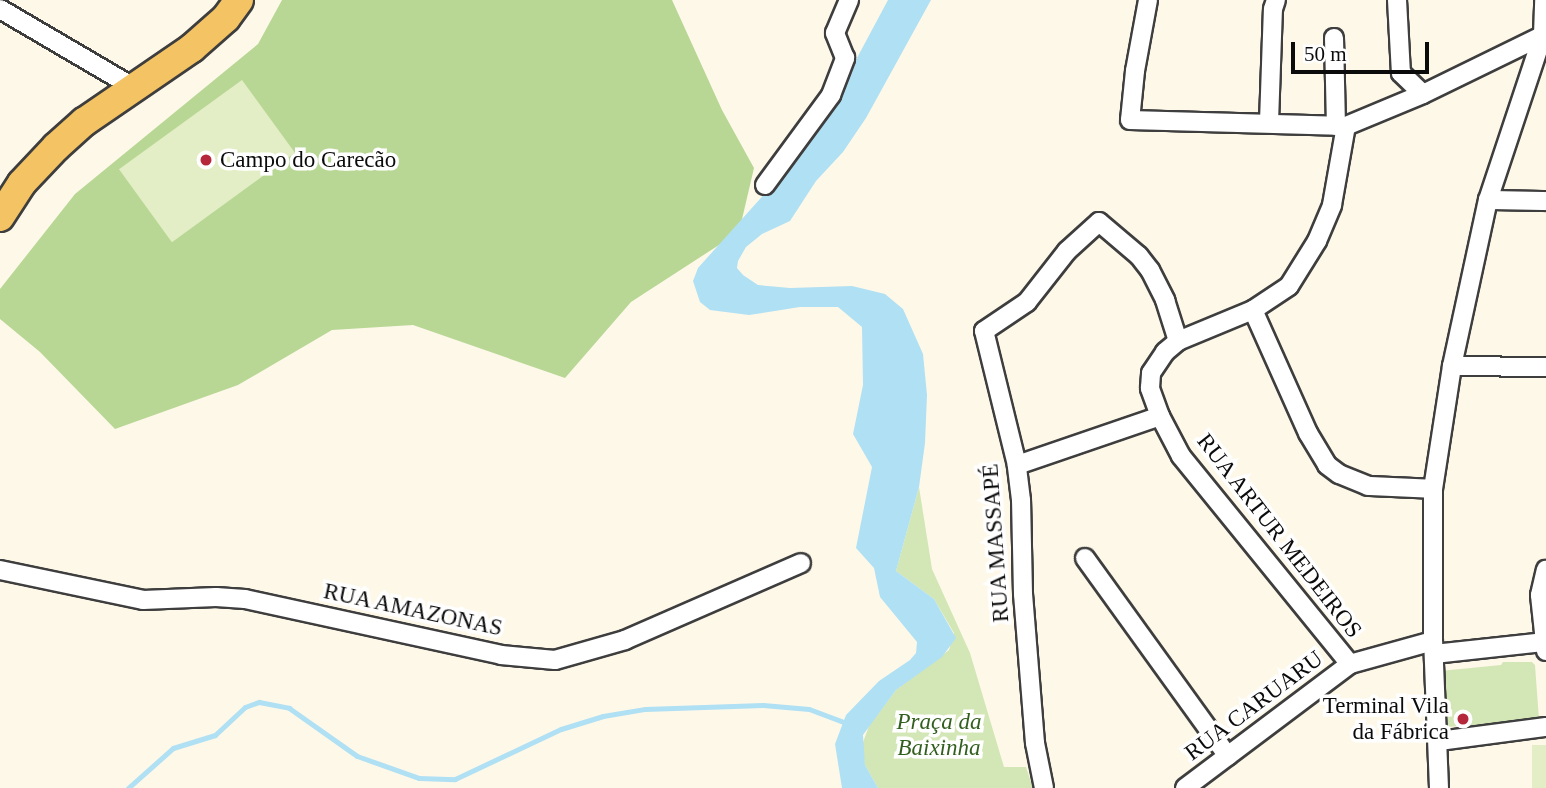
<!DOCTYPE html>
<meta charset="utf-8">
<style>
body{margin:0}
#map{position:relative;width:1546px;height:788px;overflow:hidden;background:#fef8e9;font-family:"Times New Roman",serif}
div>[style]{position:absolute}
.green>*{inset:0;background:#d3e6b5}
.forest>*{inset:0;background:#b8d795}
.pitch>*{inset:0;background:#e4eec6;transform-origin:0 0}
.water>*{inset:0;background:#b0e0f3}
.stream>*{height:5px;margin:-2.5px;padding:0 2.5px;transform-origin:2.5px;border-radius:2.5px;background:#b0e0f3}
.roads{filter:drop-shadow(2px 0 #3e3e3e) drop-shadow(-2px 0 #3e3e3e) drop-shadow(0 2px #3e3e3e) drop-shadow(0 -2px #3e3e3e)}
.minor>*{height:18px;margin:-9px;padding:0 9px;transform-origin:9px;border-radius:9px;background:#fff}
.primary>*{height:28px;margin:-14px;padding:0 14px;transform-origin:14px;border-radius:14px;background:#f4c363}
.dots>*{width:19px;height:19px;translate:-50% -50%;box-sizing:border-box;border:4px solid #fff;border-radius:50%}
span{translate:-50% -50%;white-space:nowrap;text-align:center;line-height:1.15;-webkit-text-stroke:7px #fff;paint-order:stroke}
.poi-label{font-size:23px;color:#0b0b0b}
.left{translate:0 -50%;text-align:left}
.right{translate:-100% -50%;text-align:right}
.street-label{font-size:23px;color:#0b0b0b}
.park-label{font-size:23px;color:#325f1e;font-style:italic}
.scale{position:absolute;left:1291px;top:42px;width:138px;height:32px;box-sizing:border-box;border:4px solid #0b0b0b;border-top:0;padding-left:9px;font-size:21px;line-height:24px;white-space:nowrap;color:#0b0b0b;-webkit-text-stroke:5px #fff;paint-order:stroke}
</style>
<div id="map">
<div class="green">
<i style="clip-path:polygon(919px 487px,932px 569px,970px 653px,1004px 767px,1026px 767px,1033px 788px,878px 788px,865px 765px,862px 745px,869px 726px,896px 690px,949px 650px,954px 633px,934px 599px,896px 571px)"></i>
<i style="clip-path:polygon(1503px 662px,1532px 662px,1535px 665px,1539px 720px,1447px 727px,1440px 671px,1501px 665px)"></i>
</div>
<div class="forest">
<i style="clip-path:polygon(282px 0,672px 0,722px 110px,754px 168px,739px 232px,631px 302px,565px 378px,413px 325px,332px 330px,238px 385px,115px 429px,40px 352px,0 319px,0 289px,75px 194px,258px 44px)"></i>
</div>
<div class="pitch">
<i style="left:242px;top:80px;width:90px;height:152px;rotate:54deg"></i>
<i style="left:1546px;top:745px;width:43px;height:14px;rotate:90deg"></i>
</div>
<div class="water">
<i style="clip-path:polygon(888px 0,931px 0,866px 118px,843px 152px,816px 181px,790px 221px,762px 234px,746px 247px,738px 261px,737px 268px,743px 275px,758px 285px,790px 288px,852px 286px,885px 294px,903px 309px,923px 354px,927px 395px,925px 443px,919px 487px,896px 571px,934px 599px,956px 638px,942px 657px,896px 690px,863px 735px,865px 765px,878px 788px,842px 788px,835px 744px,846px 715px,879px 681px,910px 660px,916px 653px,917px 642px,880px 597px,874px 568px,856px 548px,872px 467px,853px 434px,863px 385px,862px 327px,838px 307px,800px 307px,749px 315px,710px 310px,700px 302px,693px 281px,698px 268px,776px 181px,828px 112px)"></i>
</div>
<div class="stream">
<i style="left:128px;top:788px;width:60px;rotate:-41.6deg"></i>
<i style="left:173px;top:748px;width:44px;rotate:-17.2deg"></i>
<i style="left:215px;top:735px;width:41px;rotate:-43deg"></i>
<i style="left:245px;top:707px;width:15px;rotate:-20deg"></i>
<i style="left:259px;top:702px;width:31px;rotate:11deg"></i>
<i style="left:289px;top:708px;width:83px;rotate:35.2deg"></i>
<i style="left:357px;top:756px;width:66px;rotate:19.5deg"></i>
<i style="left:419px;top:778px;width:36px;rotate:2deg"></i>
<i style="left:455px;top:779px;width:117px;rotate:-25.3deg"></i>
<i style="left:561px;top:729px;width:44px;rotate:-17.2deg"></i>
<i style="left:603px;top:716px;width:43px;rotate:-9.5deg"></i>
<i style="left:645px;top:709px;width:118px;rotate:-1.9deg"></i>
<i style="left:763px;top:705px;width:46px;rotate:5deg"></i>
<i style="left:809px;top:709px;width:43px;rotate:20.6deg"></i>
</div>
<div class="roads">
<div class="minor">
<i style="left:1148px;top:0;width:72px;rotate:100.4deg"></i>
<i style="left:1135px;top:71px;width:49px;rotate:95.8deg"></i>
<i style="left:1130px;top:120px;width:216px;rotate:1.6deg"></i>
<i style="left:1397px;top:0;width:73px;rotate:86.9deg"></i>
<i style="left:1401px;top:73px;width:30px;rotate:44deg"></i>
<i style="left:0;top:9px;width:154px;rotate:30.4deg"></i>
<i style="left:1334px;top:38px;width:88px;rotate:88.7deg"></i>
<i style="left:1269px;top:122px;width:113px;rotate:-88deg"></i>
<i style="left:1273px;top:9px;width:9px;rotate:-72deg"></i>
<i style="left:765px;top:185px;width:112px;rotate:-53.7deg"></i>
<i style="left:831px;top:95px;width:40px;rotate:-69deg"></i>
<i style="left:845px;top:58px;width:27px;rotate:-112deg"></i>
<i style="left:835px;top:33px;width:36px;rotate:-67deg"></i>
<i style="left:1488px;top:200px;width:58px;rotate:1deg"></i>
<i style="left:1253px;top:310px;width:135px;rotate:65.9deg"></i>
<i style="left:1308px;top:433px;width:37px;rotate:59deg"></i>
<i style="left:1327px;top:465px;width:15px;rotate:37deg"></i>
<i style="left:1339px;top:474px;width:31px;rotate:22deg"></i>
<i style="left:1368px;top:486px;width:65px;rotate:2.6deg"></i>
<i style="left:1452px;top:366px;width:94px;rotate:0.6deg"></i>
<i style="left:1017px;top:465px;width:151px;rotate:-18.9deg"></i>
<i style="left:1085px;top:558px;width:244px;rotate:54.2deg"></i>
<i style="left:0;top:570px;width:146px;rotate:11.8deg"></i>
<i style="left:143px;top:600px;width:73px;rotate:-2.4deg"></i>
<i style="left:216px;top:597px;width:29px;rotate:4deg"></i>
<i style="left:245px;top:599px;width:262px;rotate:12.3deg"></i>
<i style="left:501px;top:655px;width:54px;rotate:5.3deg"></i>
<i style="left:555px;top:660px;width:73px;rotate:-15.9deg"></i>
<i style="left:625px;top:640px;width:192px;rotate:-23.6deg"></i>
<i style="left:1545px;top:642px;width:47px;rotate:-96.1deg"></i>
<i style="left:1540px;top:595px;width:26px;rotate:-77deg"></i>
<i style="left:1434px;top:654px;width:112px;rotate:-6.2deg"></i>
<i style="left:1545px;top:642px;width:9px;rotate:84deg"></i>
<i style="left:1350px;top:664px;width:268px;rotate:-129.1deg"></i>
<i style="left:1181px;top:456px;width:45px;rotate:-117.7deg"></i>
<i style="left:1160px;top:416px;width:30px;rotate:-110deg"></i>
<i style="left:1150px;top:388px;width:15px;rotate:-86deg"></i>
<i style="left:1151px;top:373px;width:25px;rotate:-56deg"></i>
<i style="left:1165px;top:352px;width:17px;rotate:-40deg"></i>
<i style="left:1178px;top:341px;width:81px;rotate:-22.5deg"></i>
<i style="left:1253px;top:310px;width:43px;rotate:-33.7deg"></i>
<i style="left:1289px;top:286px;width:53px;rotate:-58.1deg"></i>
<i style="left:1317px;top:241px;width:39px;rotate:-67deg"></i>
<i style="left:1332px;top:205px;width:80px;rotate:-80deg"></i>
<i style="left:1346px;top:126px;width:83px;rotate:-22.6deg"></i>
<i style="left:1423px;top:94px;width:137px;rotate:-26deg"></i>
<i style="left:1439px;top:741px;width:108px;rotate:-7.5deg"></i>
<i style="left:1044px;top:788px;width:46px;rotate:-101.3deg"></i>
<i style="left:1035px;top:743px;width:149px;rotate:-94.6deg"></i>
<i style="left:1023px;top:594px;width:94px;rotate:-91.2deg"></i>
<i style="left:1021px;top:500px;width:35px;rotate:-97deg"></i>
<i style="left:1017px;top:465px;width:138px;rotate:-103.8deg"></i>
<i style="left:984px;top:331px;width:52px;rotate:-34deg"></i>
<i style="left:1027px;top:302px;width:65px;rotate:-51.9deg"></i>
<i style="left:1067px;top:251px;width:43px;rotate:-42.2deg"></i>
<i style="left:1099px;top:222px;width:52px;rotate:40.4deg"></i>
<i style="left:1139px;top:256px;width:18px;rotate:52deg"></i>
<i style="left:1150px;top:270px;width:34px;rotate:63deg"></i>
<i style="left:1165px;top:300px;width:43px;rotate:72.4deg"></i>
<i style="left:1185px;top:788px;width:206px;rotate:-36.9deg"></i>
<i style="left:1350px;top:664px;width:86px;rotate:-15.5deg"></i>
<i style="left:1439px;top:788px;width:147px;rotate:-92.3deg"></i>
<i style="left:1433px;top:641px;width:152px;rotate:-90deg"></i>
<i style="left:1433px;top:489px;width:124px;rotate:-81.2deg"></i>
<i style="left:1452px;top:366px;width:170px;rotate:-77.8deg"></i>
<i style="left:1488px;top:200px;width:174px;rotate:-71.6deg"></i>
<i style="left:1543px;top:35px;width:35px;rotate:-88deg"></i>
</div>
<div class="primary">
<i style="left:0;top:217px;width:40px;rotate:-57.1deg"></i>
<i style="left:22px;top:183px;width:50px;rotate:-46.6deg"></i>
<i style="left:56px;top:147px;width:38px;rotate:-42deg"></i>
<i style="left:84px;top:122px;width:131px;rotate:-34.4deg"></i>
<i style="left:192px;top:48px;width:45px;rotate:-41.4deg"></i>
<i style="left:226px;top:18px;width:22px;rotate:-54deg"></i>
</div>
</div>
<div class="dots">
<i style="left:206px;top:160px;background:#b5283c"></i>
<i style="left:1463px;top:719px;background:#b5283c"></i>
</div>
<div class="poi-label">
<span class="left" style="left:220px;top:160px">Campo do Carecão</span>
<span class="right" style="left:1449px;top:719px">Terminal Vila<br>da Fábrica</span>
</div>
<div class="street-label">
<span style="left:1279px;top:536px;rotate:52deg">RUA ARTUR MEDEIROS</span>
<span style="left:996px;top:543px;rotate:-94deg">RUA MASSAPÉ</span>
<span style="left:413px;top:610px;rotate:12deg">RUA AMAZONAS</span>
<span style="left:1254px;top:706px;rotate:-37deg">RUA CARUARU</span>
</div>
<div class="park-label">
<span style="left:939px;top:735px">Praça da<br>Baixinha</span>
</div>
<div class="scale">50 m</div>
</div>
